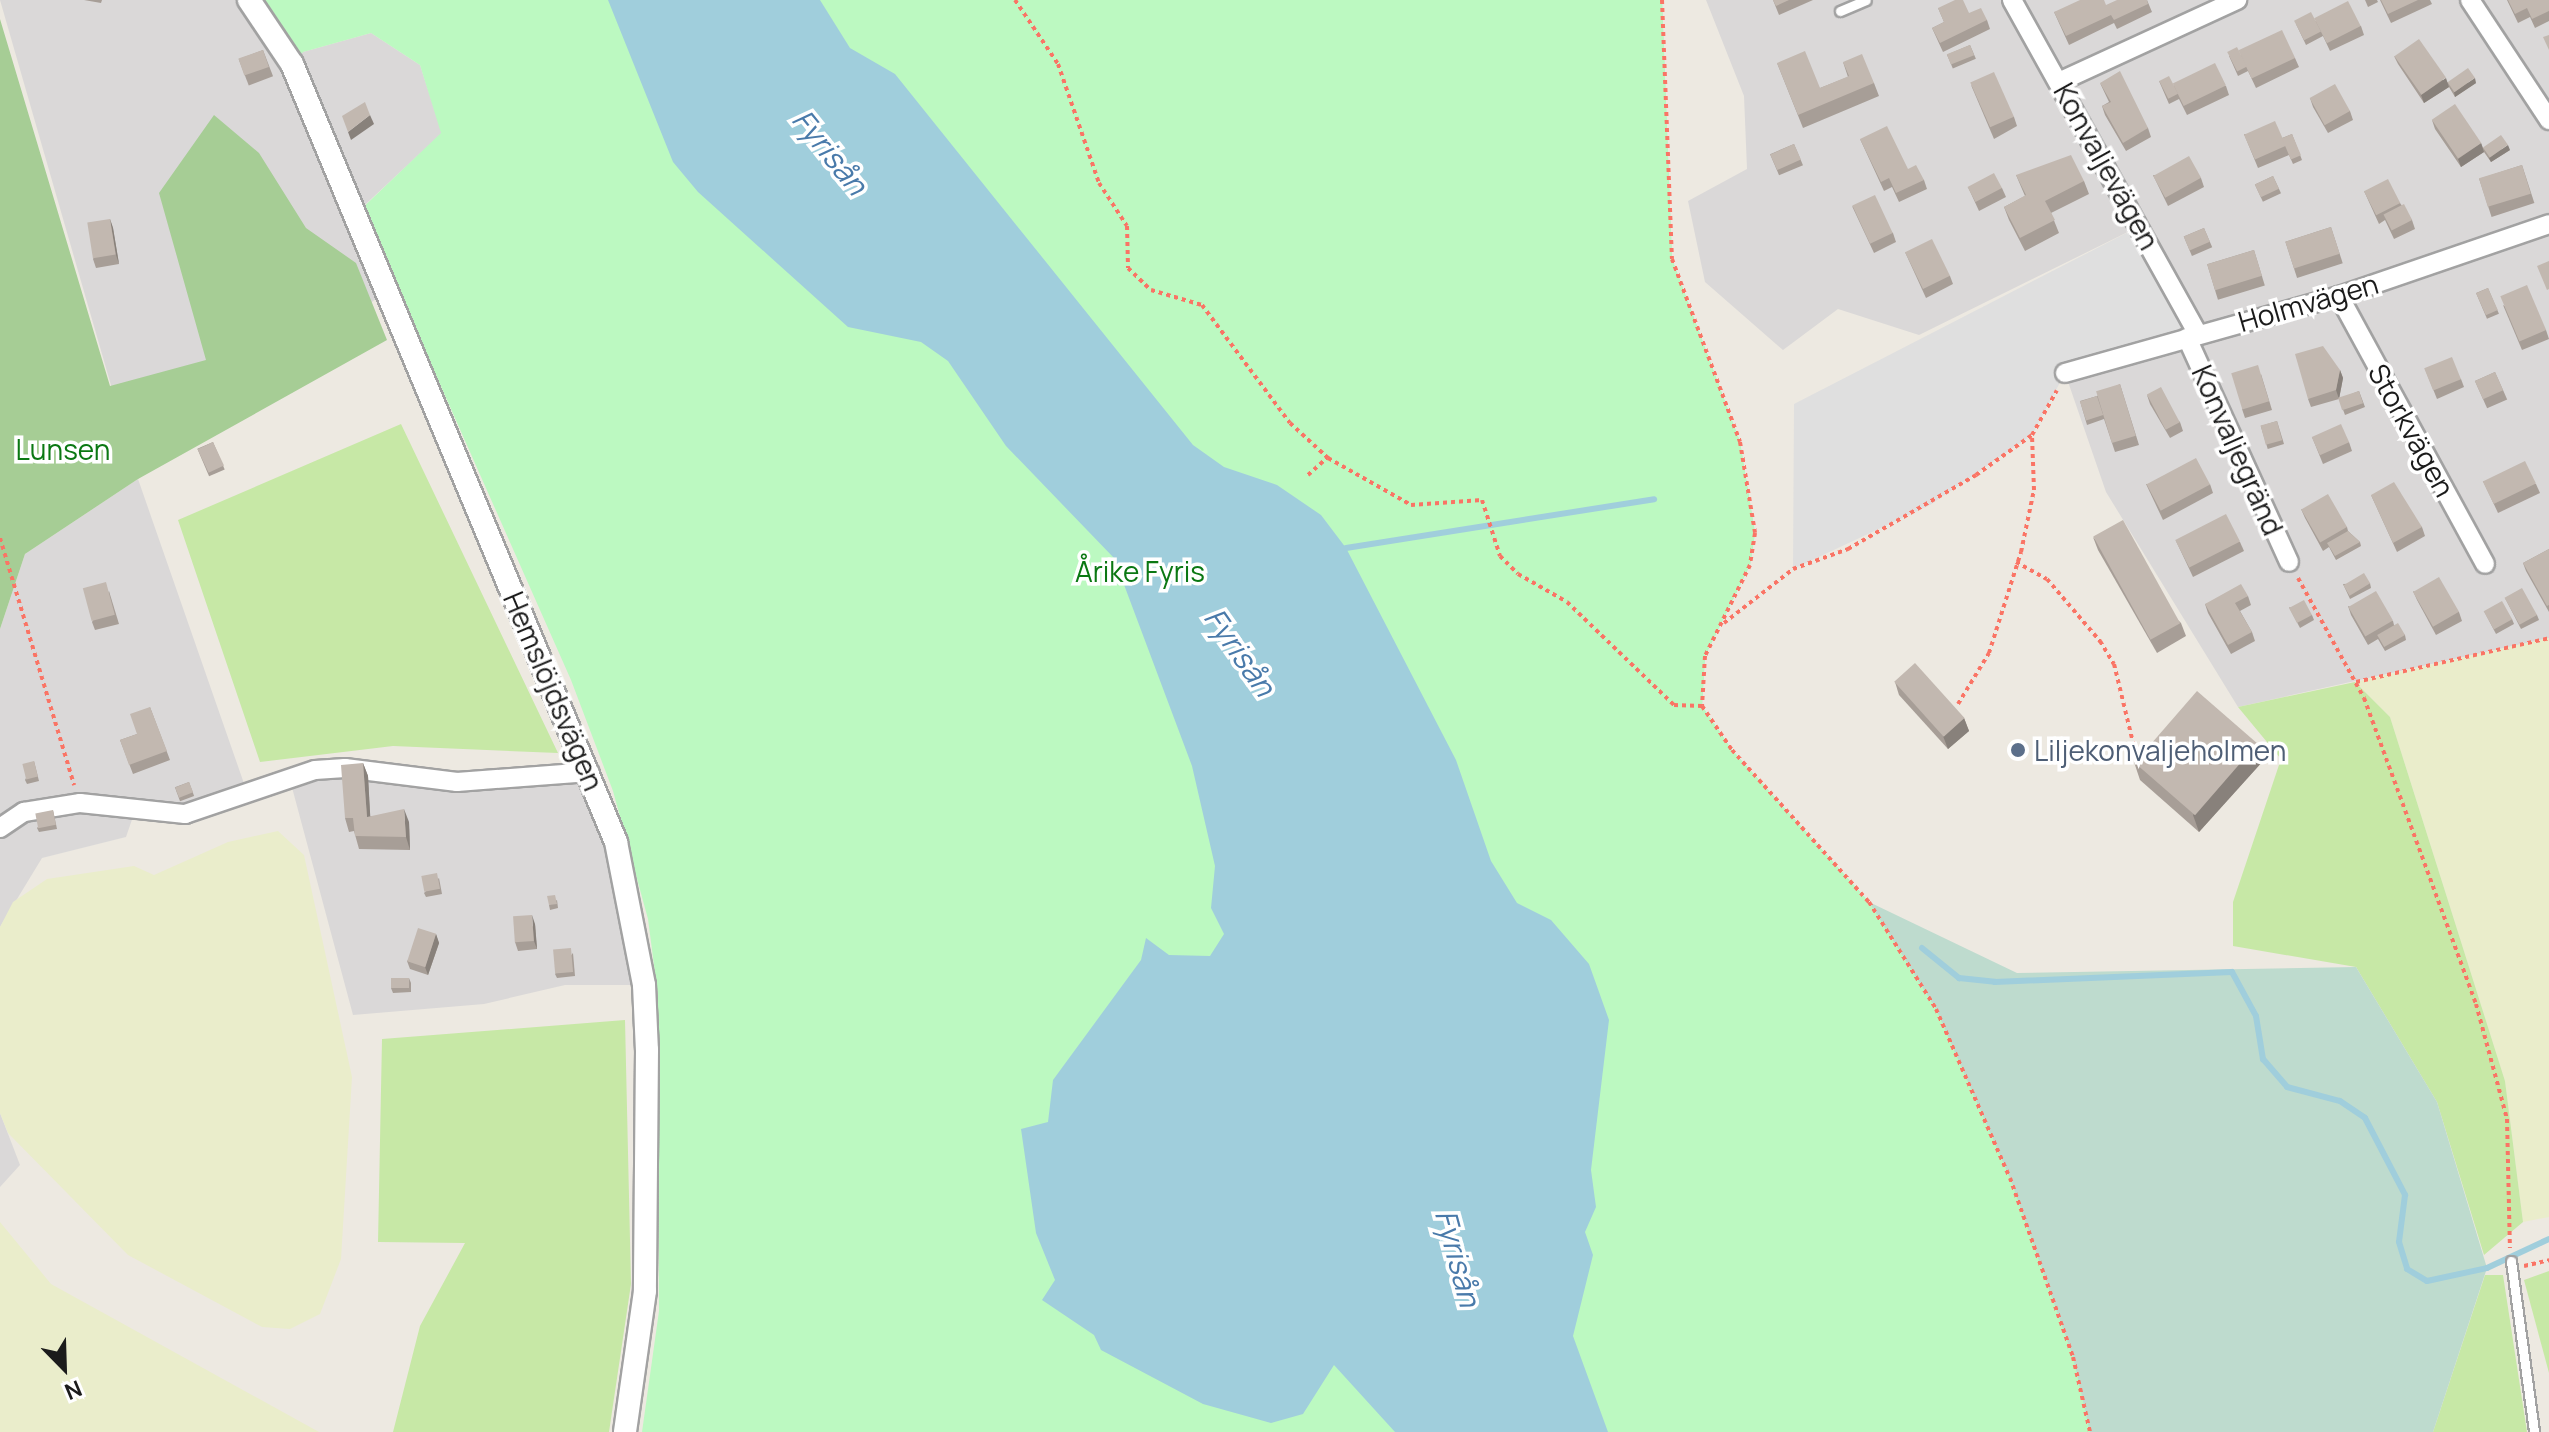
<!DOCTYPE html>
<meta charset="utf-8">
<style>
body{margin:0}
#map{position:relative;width:2549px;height:1432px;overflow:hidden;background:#ede9e1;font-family:Manrope,sans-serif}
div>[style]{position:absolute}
.residential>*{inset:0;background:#dad8d8}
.farmland>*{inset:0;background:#eaedcb}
.grass>*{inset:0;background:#c7e8a6}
.forest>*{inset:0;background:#a6cd95}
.wetland>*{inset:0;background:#bedbce}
.park>*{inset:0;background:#bcf9c1}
.parking>*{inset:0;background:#dfdfdf}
.water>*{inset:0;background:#a0cedc}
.stream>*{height:6px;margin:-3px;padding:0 3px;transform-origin:3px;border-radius:3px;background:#a0cedc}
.path>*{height:4px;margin-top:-2px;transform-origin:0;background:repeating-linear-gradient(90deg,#fa7465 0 4px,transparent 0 8px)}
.roads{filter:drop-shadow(2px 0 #a2a2a2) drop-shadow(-2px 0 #a2a2a2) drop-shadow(0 2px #a2a2a2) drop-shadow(0 -2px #a2a2a2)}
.service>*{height:9px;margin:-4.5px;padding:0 4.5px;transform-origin:4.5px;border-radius:4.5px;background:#fff}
.minor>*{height:18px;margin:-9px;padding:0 9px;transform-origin:9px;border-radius:9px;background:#fff}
.tertiary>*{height:22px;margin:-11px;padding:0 11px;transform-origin:11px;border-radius:11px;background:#fff}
.wall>*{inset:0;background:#a79e97;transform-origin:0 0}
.shaded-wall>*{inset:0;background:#88817b}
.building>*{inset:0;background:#c2b8b0;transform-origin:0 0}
.dots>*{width:22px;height:22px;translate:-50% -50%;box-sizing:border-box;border:4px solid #fff;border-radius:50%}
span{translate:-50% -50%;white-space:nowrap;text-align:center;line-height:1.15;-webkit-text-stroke:7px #fff;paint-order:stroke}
.street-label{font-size:28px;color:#1b1b1b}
.park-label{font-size:28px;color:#0b7813}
.service-label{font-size:28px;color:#4e5e75}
.left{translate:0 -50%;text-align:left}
.water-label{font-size:30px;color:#497aaa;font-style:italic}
.north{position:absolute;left:24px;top:1328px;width:80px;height:80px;-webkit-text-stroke:6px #fff;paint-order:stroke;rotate:157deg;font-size:22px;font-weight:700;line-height:32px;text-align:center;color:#1b1b1b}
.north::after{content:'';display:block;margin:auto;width:28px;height:36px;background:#1b1b1b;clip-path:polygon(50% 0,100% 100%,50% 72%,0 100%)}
</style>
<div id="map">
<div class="residential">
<i style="clip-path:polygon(0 0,249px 0,303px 52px,371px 33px,420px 65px,442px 133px,354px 215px,385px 292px,138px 479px,248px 795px,185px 814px,137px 805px,126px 837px,42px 858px,0 927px,0 629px,25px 554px,138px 479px)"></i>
<i style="clip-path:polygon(1706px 0,2549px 0,2549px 638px,2238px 707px,2106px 492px,2065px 373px,2140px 226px,1919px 335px,1838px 309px,1783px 350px,1705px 282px,1688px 201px,1747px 169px,1744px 96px)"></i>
<i style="clip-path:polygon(315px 770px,590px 772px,644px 985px,565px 985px,484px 1004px,353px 1015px,290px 780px)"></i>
<i style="clip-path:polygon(0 1113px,20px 1165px,0 1187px)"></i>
</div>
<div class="farmland">
<i style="clip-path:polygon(2549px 638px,2549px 1217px,2523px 1222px,2505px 1081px,2390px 717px,2355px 682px)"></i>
<i style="clip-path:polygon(278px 831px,304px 855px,352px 1077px,341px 1259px,320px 1314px,290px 1329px,262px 1327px,128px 1255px,8px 1133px,0 1113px,0 927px,13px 902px,47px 879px,134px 866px,154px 875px,228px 842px)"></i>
<i style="clip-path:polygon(0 1222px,51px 1284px,319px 1432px,0 1432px)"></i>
</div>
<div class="grass">
<i style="clip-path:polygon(401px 424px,558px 753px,393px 746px,260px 762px,178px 520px)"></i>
<i style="clip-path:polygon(2355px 682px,2390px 717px,2505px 1081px,2523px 1222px,2484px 1255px,2437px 1102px,2356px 967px,2233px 946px,2233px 902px,2281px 759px,2238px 707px)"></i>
<i style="clip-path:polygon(625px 1020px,631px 1284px,609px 1432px,393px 1432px,420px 1326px,465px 1243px,378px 1242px,382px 1039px)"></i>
<i style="clip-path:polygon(2549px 1271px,2549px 1373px,2524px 1280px)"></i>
<i style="clip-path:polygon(2485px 1275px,2503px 1275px,2527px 1432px,2433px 1432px)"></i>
</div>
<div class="forest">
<i style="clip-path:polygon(0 19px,110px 386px,206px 360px,159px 193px,214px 115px,259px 153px,306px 228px,356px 263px,387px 340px,138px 479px,25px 554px,0 629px)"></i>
</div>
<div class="wetland">
<i style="clip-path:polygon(1662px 0,1672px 259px,1740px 442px,1755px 533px,1750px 565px,1705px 656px,1702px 706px,1732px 750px,1869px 902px,2017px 973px,2356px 967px,2437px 1102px,2487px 1268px,2433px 1432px,1608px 1432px)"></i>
</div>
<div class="park">
<i style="clip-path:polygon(249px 0,1662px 0,1672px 259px,1740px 442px,1755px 533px,1750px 565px,1705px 656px,1702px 706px,1732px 750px,1869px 902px,1936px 1009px,2010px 1178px,2073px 1357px,2090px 1432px,642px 1432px,659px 1311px,658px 996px,648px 919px,613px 791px,571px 680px,412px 321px,385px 292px,354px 216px,441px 133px,420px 65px,371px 33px,303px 52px,292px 64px)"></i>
</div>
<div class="parking">
<i style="clip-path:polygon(2140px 226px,2198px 334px,2065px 373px,2032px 435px,1930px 505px,1793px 569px,1794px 404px)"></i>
</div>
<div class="water">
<i style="clip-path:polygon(608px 0,820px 0,850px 48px,895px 74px,1193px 445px,1224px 467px,1277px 485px,1321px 515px,1346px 548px,1456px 760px,1491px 861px,1517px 903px,1551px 920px,1589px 964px,1609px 1020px,1591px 1170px,1596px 1207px,1585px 1232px,1593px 1255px,1573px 1336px,1608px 1432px,1395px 1432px,1334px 1365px,1303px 1414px,1271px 1423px,1203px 1404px,1101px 1350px,1094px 1335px,1042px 1300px,1055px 1280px,1036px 1233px,1021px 1129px,1048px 1122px,1053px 1080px,1141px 960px,1146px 938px,1169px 955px,1210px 956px,1224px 934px,1211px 908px,1215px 866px,1192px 766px,1114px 558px,1006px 446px,948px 361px,921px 342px,848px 327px,698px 192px,673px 162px)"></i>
</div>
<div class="stream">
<i style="left:1346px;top:548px;width:312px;rotate:-9deg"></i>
<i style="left:1922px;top:948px;width:48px;rotate:39deg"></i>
<i style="left:1959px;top:978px;width:36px;rotate:6deg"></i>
<i style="left:1995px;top:982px;width:237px;rotate:-2.4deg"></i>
<i style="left:2232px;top:972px;width:50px;rotate:61.4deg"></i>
<i style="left:2256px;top:1016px;width:44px;rotate:80.8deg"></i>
<i style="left:2263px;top:1059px;width:37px;rotate:49deg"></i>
<i style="left:2287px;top:1087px;width:55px;rotate:14.8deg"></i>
<i style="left:2340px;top:1101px;width:30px;rotate:34deg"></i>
<i style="left:2365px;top:1118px;width:87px;rotate:62.5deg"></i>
<i style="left:2405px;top:1195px;width:47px;rotate:97.3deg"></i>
<i style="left:2399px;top:1242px;width:28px;rotate:73deg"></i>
<i style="left:2407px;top:1269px;width:23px;rotate:31deg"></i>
<i style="left:2427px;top:1281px;width:61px;rotate:-12.2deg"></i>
<i style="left:2487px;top:1268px;width:68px;rotate:-25.1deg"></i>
</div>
<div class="path">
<i style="left:1015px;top:0;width:77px;rotate:56.1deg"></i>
<i style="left:1058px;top:64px;width:126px;rotate:71deg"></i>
<i style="left:1099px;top:183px;width:51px;rotate:56.9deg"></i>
<i style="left:1127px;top:226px;width:42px;rotate:88.6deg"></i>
<i style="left:1128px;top:268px;width:32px;rotate:44deg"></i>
<i style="left:1151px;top:290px;width:53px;rotate:16.4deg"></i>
<i style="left:1202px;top:305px;width:147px;rotate:53.3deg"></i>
<i style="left:1290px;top:423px;width:52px;rotate:42.6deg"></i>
<i style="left:1328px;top:458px;width:95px;rotate:29.5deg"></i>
<i style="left:1411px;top:505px;width:71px;rotate:-4deg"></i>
<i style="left:1482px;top:500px;width:59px;rotate:72.2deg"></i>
<i style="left:1500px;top:556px;width:25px;rotate:45deg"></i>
<i style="left:1518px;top:574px;width:56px;rotate:29.7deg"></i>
<i style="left:1567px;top:602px;width:149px;rotate:43.9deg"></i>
<i style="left:1674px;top:705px;width:28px;rotate:2deg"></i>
<i style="left:1662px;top:0;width:259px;rotate:87.8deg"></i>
<i style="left:1672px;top:259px;width:195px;rotate:69.6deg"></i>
<i style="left:1740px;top:442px;width:92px;rotate:80.6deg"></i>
<i style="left:1755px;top:533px;width:32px;rotate:99deg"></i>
<i style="left:1750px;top:565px;width:102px;rotate:116.3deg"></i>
<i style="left:1705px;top:656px;width:50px;rotate:93.4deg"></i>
<i style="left:1702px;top:706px;width:53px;rotate:55.7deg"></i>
<i style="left:1732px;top:750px;width:205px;rotate:48deg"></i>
<i style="left:1869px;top:902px;width:126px;rotate:57.9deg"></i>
<i style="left:1936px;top:1009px;width:184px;rotate:66.4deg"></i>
<i style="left:2010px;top:1178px;width:190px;rotate:70.6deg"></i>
<i style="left:2073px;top:1357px;width:77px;rotate:77.2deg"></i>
<i style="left:1308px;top:475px;width:25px;rotate:-42deg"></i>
<i style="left:0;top:538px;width:258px;rotate:73.3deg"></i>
<i style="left:2016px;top:562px;width:35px;rotate:29deg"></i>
<i style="left:2047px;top:579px;width:82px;rotate:49.5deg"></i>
<i style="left:2100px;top:641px;width:27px;rotate:59deg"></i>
<i style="left:2114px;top:664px;width:94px;rotate:76.4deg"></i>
<i style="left:2298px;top:578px;width:137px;rotate:61.2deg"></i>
<i style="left:2364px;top:698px;width:326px;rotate:69.9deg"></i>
<i style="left:2476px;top:1004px;width:119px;rotate:74.9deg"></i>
<i style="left:2507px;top:1119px;width:129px;rotate:88.7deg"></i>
<i style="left:1724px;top:623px;width:88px;rotate:-38deg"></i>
<i style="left:1793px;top:569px;width:59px;rotate:-20deg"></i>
<i style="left:1848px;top:549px;width:148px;rotate:-30deg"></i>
<i style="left:1976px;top:475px;width:69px;rotate:-35.5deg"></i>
<i style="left:2032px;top:435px;width:51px;rotate:-60.9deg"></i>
<i style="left:2356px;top:682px;width:198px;rotate:-12.8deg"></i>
<i style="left:1958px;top:704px;width:60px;rotate:-58.7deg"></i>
<i style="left:1989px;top:653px;width:106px;rotate:-72.4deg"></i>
<i style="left:2021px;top:552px;width:63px;rotate:-78.2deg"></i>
<i style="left:2034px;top:490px;width:55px;rotate:-92.1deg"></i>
<i style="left:2524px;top:1266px;width:26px;rotate:-13deg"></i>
</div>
<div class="roads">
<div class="service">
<i style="left:1840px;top:11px;width:28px;rotate:-23deg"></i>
<i style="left:2511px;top:1261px;width:173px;rotate:82.3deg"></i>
</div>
<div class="minor">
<i style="left:2012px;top:0;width:382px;rotate:60.9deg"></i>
<i style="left:2470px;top:0;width:144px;rotate:56.6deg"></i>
<i style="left:2061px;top:81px;width:194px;rotate:-24.7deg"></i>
<i style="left:2339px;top:296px;width:305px;rotate:61.4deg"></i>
<i style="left:2187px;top:338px;width:246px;rotate:65.5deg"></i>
<i style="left:2065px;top:373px;width:285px;rotate:-15.7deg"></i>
<i style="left:2339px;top:296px;width:222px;rotate:-18.9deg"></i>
<i style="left:0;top:828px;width:29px;rotate:-34deg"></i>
<i style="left:24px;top:812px;width:57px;rotate:-9.1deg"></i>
<i style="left:80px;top:803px;width:106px;rotate:6deg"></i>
<i style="left:185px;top:814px;width:137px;rotate:-18.7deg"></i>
<i style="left:315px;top:770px;width:30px;rotate:-4deg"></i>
<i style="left:345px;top:768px;width:113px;rotate:7.1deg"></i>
<i style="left:457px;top:782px;width:133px;rotate:-4.3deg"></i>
</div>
<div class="tertiary">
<i style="left:249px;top:0;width:77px;rotate:56.1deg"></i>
<i style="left:292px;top:64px;width:843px;rotate:67.39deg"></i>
<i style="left:616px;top:842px;width:146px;rotate:78.9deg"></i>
<i style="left:644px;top:985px;width:65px;rotate:87.4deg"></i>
<i style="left:647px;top:1050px;width:241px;rotate:90.5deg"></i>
<i style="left:645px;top:1291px;width:142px;rotate:98.1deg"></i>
</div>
</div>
<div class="wall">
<i style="clip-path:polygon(84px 0,102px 0,101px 3px)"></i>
<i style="clip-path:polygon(1773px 0,1813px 0,1779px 15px)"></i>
<i style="clip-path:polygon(2147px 0,2152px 12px,2117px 29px,2114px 23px,2069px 45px,2054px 12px)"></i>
<i style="clip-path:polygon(2365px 0,2377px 0,2378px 2px,2368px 7px)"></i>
<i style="clip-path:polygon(2380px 0,2430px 0,2432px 4px,2391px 23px)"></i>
<i style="clip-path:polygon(2507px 0,2549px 0,2549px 21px,2535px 28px,2530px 17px,2518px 23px)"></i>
<i style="clip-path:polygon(1938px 8px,1969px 13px,1987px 20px,1990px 29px,1943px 52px,1932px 28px,1944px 22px)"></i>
<i style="clip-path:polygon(2316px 21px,2361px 26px,2364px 35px,2330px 51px,2323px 36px,2306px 45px,2296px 24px)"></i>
<i style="left:1970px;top:45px;width:15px;height:25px;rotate:67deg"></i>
<i style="left:263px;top:50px;width:28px;height:26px;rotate:69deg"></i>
<i style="clip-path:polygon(2241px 55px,2295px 58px,2299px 67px,2256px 88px,2248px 71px,2238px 76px,2229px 56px)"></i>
<i style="clip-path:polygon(2394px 56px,2447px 82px,2476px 83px,2455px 97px,2449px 87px,2424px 103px,2398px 64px)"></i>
<i style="clip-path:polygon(1843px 62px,1874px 83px,1879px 96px,1803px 128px,1777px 63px,1820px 88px,1848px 77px)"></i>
<i style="clip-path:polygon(2159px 81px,2174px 86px,2226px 86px,2229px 95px,2187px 115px,2179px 99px,2169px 104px)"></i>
<i style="clip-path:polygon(2100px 83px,2148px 128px,2151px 137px,2126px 151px,2105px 115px,2102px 106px,2109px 102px)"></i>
<i style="clip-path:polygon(1971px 85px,2014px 117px,2017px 126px,1994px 139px)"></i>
<i style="clip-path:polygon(2310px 98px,2350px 111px,2353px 120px,2328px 133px,2313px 107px)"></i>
<i style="clip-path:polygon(2432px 120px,2481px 143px,2483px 148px,2510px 150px,2491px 162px,2484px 152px,2461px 167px,2435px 129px)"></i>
<i style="clip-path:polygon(2244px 134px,2282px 138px,2292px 134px,2302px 160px,2293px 164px,2289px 155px,2258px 168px)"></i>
<i style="clip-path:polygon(1860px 139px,1924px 180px,1927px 189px,1899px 202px,1892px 187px,1884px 191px)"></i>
<i style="left:1794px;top:144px;width:23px;height:26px;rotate:67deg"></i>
<i style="left:2522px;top:165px;width:40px;height:45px;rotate:72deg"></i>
<i style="clip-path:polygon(2016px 175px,2084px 181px,2089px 194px,2051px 213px,2059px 233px,2025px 251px,2009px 220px,2004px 207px,2025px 196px)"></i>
<i style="clip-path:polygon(2153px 175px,2201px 178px,2204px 187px,2168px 206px)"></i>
<i style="left:2273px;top:176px;width:19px;height:20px;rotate:65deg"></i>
<i style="clip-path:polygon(1968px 187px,2002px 188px,2006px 197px,1979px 211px)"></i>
<i style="clip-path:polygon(2364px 191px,2400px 203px,2412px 220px,2415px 229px,2394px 239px,2385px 220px,2379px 224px)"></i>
<i style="clip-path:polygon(1852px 206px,1893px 233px,1896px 242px,1874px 253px)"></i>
<i style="clip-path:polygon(110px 219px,113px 228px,119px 264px,96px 268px,93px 259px)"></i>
<i style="left:2331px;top:227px;width:38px;height:48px;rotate:72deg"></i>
<i style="left:2204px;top:228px;width:21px;height:22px;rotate:67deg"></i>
<i style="left:2254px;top:250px;width:37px;height:49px;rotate:73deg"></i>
<i style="clip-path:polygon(1905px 252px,1950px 276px,1953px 284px,1926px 298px)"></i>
<i style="left:2488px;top:288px;width:28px;height:13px;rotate:67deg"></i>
<i style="clip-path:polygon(2503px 305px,2546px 330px,2549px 339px,2522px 350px)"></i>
<i style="clip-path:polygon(2425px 369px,2461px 379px,2464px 387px,2437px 399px)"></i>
<i style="clip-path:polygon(2340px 370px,2343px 378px,2339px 399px,2359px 391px,2365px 407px,2345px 415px,2339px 399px,2311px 407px,2308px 399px)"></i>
<i style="left:2495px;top:372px;width:30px;height:22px;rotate:66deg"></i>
<i style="clip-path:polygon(2261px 374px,2272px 410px,2245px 418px,2242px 409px)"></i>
<i style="clip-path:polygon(2120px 384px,2139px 445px,2115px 452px,2104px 419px,2087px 425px,2080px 401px,2097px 396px)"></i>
<i style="clip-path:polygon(2147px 395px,2180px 422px,2183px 431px,2170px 438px,2150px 404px)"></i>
<i style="left:2277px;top:421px;width:24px;height:17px;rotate:73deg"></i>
<i style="clip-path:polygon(2312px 437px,2349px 442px,2352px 451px,2323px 464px)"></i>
<i style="left:213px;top:442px;width:30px;height:17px;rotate:67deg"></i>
<i style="clip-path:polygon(2483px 481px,2536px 484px,2540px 493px,2498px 513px)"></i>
<i style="clip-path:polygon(2146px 484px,2210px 484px,2213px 493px,2163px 520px)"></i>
<i style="clip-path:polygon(2371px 495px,2422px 527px,2425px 536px,2397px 552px)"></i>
<i style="clip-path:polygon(2301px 509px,2347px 527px,2348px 531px,2360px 542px,2361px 546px,2336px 560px,2329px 547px,2323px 551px,2305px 518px)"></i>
<i style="clip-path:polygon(2093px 537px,2181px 623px,2186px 636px,2157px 653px,2098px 550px)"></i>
<i style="clip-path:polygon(2176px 541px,2240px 542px,2244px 551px,2193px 577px)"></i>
<i style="clip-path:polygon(2549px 549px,2549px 612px,2526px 571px,2523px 563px)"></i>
<i style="clip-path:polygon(2370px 583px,2371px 588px,2350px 599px,2343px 584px)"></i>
<i style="clip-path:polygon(109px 591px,119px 624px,95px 630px,92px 622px)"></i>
<i style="clip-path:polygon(2413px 591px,2459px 612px,2462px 621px,2436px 635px,2417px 600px)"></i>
<i style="clip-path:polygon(2248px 596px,2251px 605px,2240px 611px,2252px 632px,2255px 641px,2231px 654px,2208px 613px,2205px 604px)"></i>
<i style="clip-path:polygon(2505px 598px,2537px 615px,2539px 620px,2521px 629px)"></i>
<i style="clip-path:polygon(2348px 606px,2393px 621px,2394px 625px,2405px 635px,2406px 640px,2385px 651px,2378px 639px,2368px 645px,2351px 615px)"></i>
<i style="clip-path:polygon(2289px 607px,2312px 615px,2314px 620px,2300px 628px)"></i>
<i style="clip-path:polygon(2484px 611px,2512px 619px,2514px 624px,2496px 634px)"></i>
<i style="clip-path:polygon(1895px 682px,1964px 718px,1969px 731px,1948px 749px,1899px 695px)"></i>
<i style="clip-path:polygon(150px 707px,170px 760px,133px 774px,120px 740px,137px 734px)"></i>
<i style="clip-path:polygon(34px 761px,39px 781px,27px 784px,25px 780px)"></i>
<i style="clip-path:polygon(2263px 761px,2199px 832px,2140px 780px,2134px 762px)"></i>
<i style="clip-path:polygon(363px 763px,368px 776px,370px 816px,409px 822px,410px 850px,359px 849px,354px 831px,349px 832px,345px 818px)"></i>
<i style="left:189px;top:782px;width:15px;height:15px;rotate:70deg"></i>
<i style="clip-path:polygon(53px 810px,57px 829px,39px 832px,37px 828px)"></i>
<i style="clip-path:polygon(439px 878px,442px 894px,426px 897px,424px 893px)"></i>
<i style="clip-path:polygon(557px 900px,558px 908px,550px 910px,549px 905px)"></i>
<i style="clip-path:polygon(535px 924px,537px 949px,518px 951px,515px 942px)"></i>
<i style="clip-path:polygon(436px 934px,439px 943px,428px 975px,410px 969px,407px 961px)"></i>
<i style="clip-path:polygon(573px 953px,575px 976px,557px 978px,555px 974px)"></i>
<i style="clip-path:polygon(409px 978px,411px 983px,411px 992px,393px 993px,391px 988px)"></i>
</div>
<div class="shaded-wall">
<i style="clip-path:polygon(2446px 78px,2449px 87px,2424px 103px,2421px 95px)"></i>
<i style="clip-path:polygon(2475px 78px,2476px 83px,2455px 97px,2454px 92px)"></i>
<i style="clip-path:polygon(370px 115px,374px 124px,351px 140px,348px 132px)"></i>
<i style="clip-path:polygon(2481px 143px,2484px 152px,2461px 167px,2458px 159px)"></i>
<i style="clip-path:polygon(2508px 145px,2510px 150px,2491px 162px,2489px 158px)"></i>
<i style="clip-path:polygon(110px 219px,113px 228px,119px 264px,116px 255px)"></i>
<i style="clip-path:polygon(2340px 370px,2343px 378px,2339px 399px,2336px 390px)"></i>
<i style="clip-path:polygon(1964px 718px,1969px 731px,1948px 749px,1943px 736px)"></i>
<i style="clip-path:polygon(2257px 744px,2263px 761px,2199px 832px,2193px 815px)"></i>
<i style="clip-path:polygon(363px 763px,368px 776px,371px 830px,367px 817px)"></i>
<i style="clip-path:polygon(404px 809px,409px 822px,410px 850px,406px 837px)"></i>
<i style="clip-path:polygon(532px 915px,535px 924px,537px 949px,534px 941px)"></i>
<i style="clip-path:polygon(436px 934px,439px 943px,428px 975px,425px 967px)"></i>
</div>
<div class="building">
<i style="clip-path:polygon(1773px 0,1789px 0,1776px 6px)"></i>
<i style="clip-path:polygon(1955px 0,1963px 0,1969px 13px,1981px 8px,1987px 20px,1940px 43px,1932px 28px,1944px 22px,1938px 8px)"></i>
<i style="clip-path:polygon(2080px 0,2104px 0,2106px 5px,2117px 0,2147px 0,2148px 4px,2114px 20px,2111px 15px,2066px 36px,2054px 12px)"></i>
<i style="clip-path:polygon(2381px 0,2418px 0,2388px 14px)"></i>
<i style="clip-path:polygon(2508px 0,2549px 0,2549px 11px,2532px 19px,2527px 8px,2515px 14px)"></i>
<i style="left:2348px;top:1px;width:28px;height:38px;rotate:63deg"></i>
<i style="left:2311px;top:12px;width:22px;height:19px;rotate:63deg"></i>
<i style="left:2282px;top:30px;width:31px;height:48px;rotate:65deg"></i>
<i style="clip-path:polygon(2549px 35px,2549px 50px,2543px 37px)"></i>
<i style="left:2419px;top:39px;width:47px;height:30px;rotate:55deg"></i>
<i style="left:1970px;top:45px;width:11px;height:25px;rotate:68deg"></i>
<i style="left:2237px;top:47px;width:22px;height:11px;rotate:63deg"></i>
<i style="left:263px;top:50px;width:18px;height:26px;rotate:71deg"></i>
<i style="clip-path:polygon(1805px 51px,1820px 88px,1849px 76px,1843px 62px,1862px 54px,1874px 83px,1798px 115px,1777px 63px)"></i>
<i style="left:2215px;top:63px;width:25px;height:47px;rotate:64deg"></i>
<i style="left:2468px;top:68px;width:12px;height:25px;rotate:55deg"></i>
<i style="clip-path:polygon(2120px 71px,2148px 128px,2123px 143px,2102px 106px,2111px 102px,2100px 83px)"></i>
<i style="left:1994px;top:72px;width:49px;height:26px;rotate:66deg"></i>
<i style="left:2169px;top:76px;width:20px;height:11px;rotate:63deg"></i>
<i style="left:2335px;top:84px;width:31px;height:29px;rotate:61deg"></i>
<i style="clip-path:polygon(365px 102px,370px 115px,348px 132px,342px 116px)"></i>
<i style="left:2455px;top:104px;width:47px;height:28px;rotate:56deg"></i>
<i style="left:2275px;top:121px;width:27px;height:34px;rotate:66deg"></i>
<i style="clip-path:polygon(1887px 126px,1908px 169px,1916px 165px,1924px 180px,1896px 193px,1889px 178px,1881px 182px,1860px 139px)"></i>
<i style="left:2292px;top:134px;width:23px;height:11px;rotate:67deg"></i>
<i style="left:2501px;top:135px;width:12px;height:22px;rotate:55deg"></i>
<i style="left:1794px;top:144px;width:17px;height:26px;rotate:66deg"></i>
<i style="clip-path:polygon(2071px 155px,2084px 181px,2045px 201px,2055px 220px,2020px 238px,2004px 207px,2026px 195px,2016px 175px)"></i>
<i style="left:2189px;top:156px;width:25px;height:41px;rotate:61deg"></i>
<i style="left:2522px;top:165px;width:30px;height:45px;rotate:73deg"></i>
<i style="left:1994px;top:173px;width:17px;height:30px;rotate:62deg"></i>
<i style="left:2273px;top:176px;width:14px;height:20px;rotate:65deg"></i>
<i style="left:2388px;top:179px;width:27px;height:27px;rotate:63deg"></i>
<i style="left:1875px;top:195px;width:42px;height:25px;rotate:65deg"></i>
<i style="left:2404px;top:204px;width:18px;height:23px;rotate:63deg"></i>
<i style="left:110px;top:219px;width:36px;height:23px;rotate:81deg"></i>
<i style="left:2331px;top:227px;width:28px;height:48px;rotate:72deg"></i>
<i style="left:2204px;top:228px;width:15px;height:22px;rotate:67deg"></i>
<i style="left:1932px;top:239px;width:41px;height:30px;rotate:64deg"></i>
<i style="left:2254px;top:250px;width:27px;height:49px;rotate:73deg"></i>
<i style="clip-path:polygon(2549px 261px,2549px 289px,2547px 290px,2537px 266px)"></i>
<i style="left:2527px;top:285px;width:49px;height:29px;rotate:67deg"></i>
<i style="left:2488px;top:288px;width:24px;height:13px;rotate:66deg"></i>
<i style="clip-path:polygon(2323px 346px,2340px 370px,2336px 390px,2308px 399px,2295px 354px)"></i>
<i style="left:2452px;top:357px;width:24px;height:30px;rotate:68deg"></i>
<i style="left:2258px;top:365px;width:38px;height:28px;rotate:73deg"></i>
<i style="left:2495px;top:372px;width:20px;height:22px;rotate:66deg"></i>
<i style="left:2120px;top:384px;width:54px;height:25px;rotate:73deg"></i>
<i style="left:2161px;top:387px;width:40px;height:16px;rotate:62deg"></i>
<i style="left:2359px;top:391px;width:13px;height:22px;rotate:72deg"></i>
<i style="left:2097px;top:396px;width:20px;height:18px;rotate:72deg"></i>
<i style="left:2277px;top:421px;width:20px;height:17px;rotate:75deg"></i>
<i style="left:2341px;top:424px;width:20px;height:32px;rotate:66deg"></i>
<i style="left:213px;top:442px;width:26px;height:17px;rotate:65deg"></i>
<i style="left:2196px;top:458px;width:30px;height:56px;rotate:62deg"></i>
<i style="left:2525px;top:461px;width:25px;height:47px;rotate:64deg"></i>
<i style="clip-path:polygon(2394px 482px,2422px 527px,2393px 543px,2371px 495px)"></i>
<i style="left:2328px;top:494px;width:38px;height:31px;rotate:60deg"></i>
<i style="left:2226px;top:514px;width:31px;height:57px;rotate:63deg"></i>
<i style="left:2123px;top:520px;width:118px;height:34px;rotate:61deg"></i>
<i style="clip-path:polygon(2348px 531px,2360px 542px,2335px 556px,2327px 543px)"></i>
<i style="clip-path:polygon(2549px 549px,2549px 605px,2547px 606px,2523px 563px)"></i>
<i style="left:2364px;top:573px;width:12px;height:24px;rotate:59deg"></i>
<i style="left:2439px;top:577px;width:40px;height:30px;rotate:60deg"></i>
<i style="left:106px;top:582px;width:34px;height:24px;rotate:75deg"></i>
<i style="clip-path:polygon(2241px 584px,2248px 596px,2235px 603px,2252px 632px,2228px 645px,2205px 604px)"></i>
<i style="left:2522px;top:588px;width:31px;height:20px;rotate:61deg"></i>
<i style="left:2376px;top:591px;width:34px;height:32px;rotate:60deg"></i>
<i style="left:2304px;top:600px;width:17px;height:17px;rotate:62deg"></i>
<i style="left:2502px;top:601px;width:21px;height:21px;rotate:61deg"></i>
<i style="left:2398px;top:623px;width:14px;height:24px;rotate:60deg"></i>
<i style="left:1915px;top:663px;width:74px;height:28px;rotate:48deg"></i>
<i style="left:2197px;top:691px;width:80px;height:95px;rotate:41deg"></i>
<i style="clip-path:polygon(150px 707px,167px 751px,129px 765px,120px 740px,137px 734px,130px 714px)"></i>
<i style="left:34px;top:761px;width:16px;height:12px;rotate:76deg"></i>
<i style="clip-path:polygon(363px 763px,367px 817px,404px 809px,406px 837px,355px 836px,353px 818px,345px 818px,341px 765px)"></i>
<i style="left:189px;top:782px;width:11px;height:15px;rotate:68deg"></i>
<i style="left:53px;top:810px;width:15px;height:18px;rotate:79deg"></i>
<i style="left:437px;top:873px;width:16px;height:16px;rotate:79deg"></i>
<i style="clip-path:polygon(555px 895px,557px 904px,549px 905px,547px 896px)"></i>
<i style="left:532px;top:915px;width:26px;height:19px;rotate:86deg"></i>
<i style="left:418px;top:928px;width:19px;height:35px;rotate:18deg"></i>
<i style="left:571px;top:948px;width:24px;height:18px;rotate:85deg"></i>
<i style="left:409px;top:978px;width:10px;height:18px;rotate:90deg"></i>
</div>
<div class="dots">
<i style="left:2018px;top:750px;background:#5c6f8a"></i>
</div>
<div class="street-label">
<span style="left:2107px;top:166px;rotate:61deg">Konvaljevägen</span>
<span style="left:2308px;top:302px;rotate:-16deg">Holmvägen</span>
<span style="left:2412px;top:430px;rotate:61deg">Storkvägen</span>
<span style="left:2238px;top:450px;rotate:66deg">Konvaljegränd</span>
<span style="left:554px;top:691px;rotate:67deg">Hemslöjdsvägen</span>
</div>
<div class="park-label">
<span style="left:63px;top:449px">Lunsen</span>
<span style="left:1140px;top:571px">Årike Fyris</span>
</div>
<div class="service-label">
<span class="left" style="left:2034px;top:750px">Liljekonvaljeholmen</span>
</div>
<div class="water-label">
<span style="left:830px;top:152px;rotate:51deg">Fyrisån</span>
<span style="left:1240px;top:652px;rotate:55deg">Fyrisån</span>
<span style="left:1458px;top:1258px;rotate:75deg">Fyrisån</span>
</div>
<div class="north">N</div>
</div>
